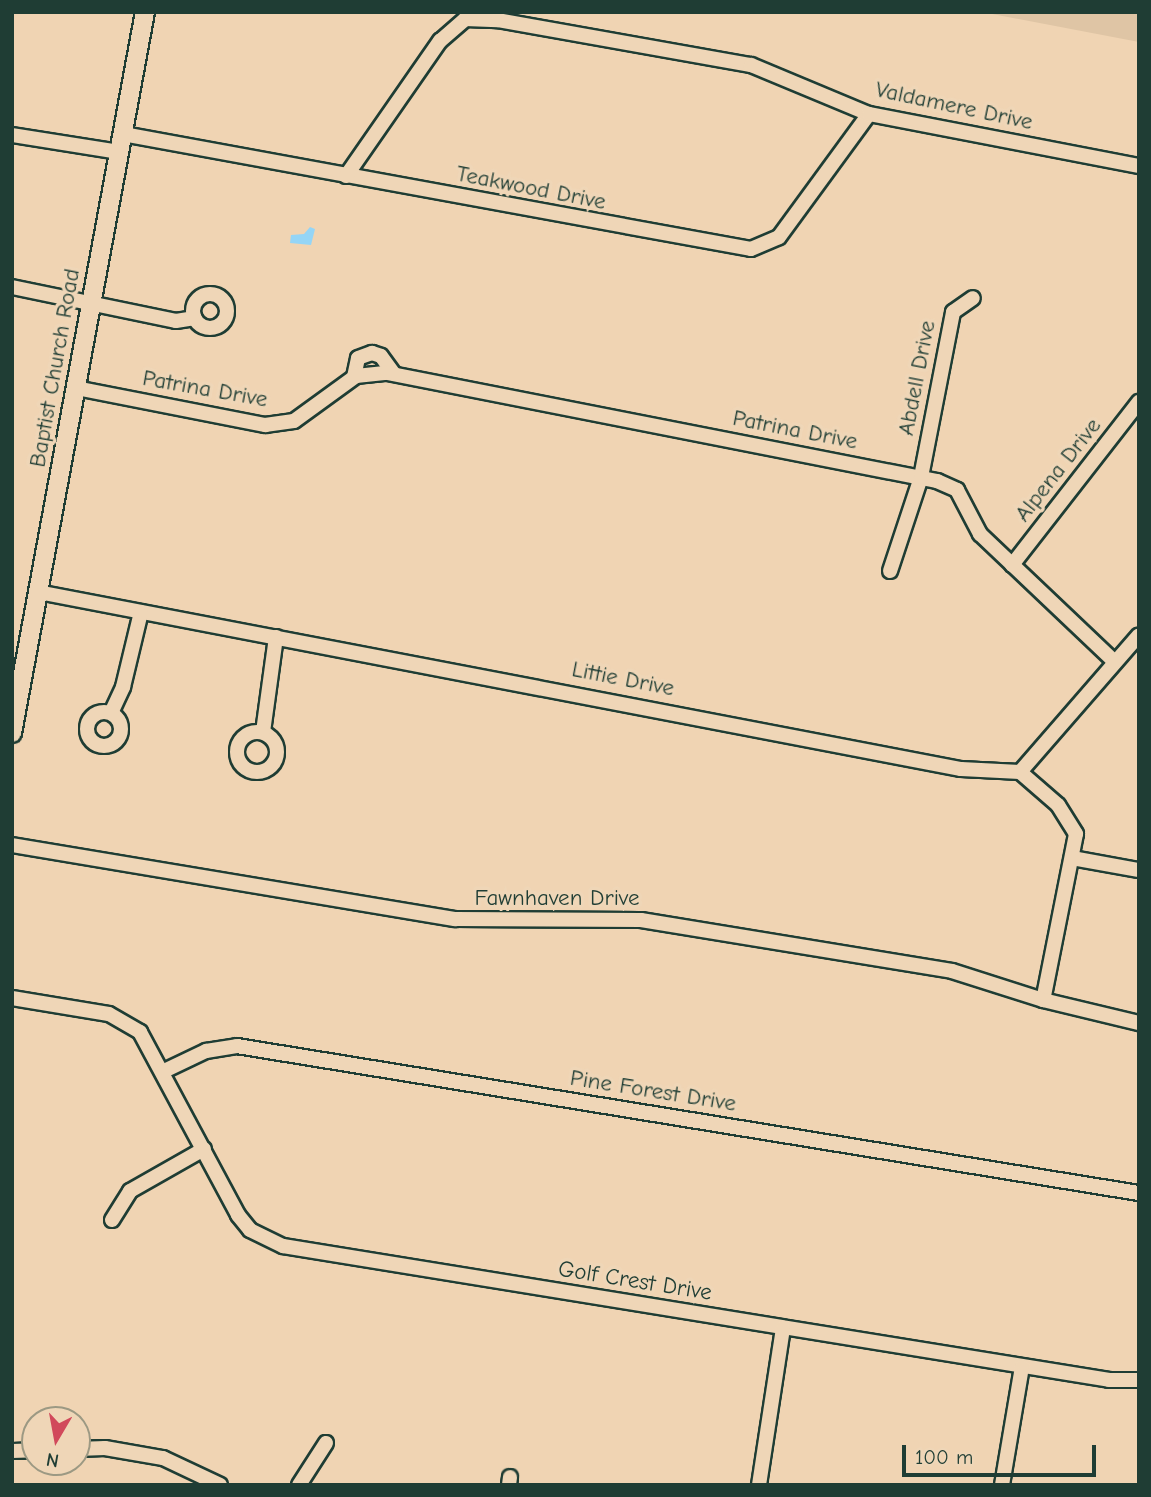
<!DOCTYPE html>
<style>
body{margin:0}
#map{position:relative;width:1151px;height:1497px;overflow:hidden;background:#f0d4b3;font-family:"Comic Neue",sans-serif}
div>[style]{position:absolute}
.built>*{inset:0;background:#dfc5a5}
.water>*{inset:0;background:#95d5f6}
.roads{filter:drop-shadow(2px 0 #1f3d34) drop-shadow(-2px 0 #1f3d34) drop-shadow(0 2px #1f3d34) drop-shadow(0 -2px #1f3d34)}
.minor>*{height:14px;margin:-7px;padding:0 7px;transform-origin:7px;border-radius:7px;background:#efd6b7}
.minor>.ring{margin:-7px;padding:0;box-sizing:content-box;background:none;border:14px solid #efd6b7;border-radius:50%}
.tertiary>*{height:18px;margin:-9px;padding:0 9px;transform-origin:9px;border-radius:9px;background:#efd6b7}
span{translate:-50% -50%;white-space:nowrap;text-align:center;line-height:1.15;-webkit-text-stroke:7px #efd6b7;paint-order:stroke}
.street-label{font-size:23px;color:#1f3d34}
.frame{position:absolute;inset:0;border:14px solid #1f3d34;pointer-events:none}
.north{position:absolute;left:21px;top:1406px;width:70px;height:70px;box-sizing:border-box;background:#efd6b7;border:2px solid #9c9983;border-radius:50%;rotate:190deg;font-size:19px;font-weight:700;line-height:28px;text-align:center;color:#1f3d34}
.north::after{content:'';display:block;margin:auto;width:24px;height:32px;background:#d1495b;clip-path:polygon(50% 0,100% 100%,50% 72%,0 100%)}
.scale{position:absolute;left:902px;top:1445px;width:194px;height:32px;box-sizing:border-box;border:4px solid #1f3d34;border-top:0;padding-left:9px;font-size:21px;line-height:24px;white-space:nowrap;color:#1f3d34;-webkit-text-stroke:5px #efd6b7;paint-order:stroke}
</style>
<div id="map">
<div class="built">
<i style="clip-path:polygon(982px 12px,1139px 12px,1139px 42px)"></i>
</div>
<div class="water">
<i style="clip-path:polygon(310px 227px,315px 229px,311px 245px,290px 243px,291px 235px,304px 234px)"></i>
</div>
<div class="roads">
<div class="minor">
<i style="left:123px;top:134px;width:638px;rotate:10.38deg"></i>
<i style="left:751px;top:249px;width:30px;rotate:-23deg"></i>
<i style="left:779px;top:237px;width:152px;rotate:-53.8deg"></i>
<i style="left:12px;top:135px;width:108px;rotate:9deg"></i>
<i style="left:346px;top:176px;width:165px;rotate:-55.2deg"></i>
<i style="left:440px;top:41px;width:33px;rotate:-41deg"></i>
<i style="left:465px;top:19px;width:33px;rotate:2deg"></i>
<i style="left:498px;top:20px;width:257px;rotate:10.1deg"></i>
<i style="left:751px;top:65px;width:128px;rotate:22.6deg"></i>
<i style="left:869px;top:114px;width:275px;rotate:10.9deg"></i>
<i style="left:12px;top:287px;width:167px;rotate:11.7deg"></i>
<i style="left:176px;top:321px;width:19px;rotate:-9deg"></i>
<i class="ring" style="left:193px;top:294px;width:20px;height:20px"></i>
<i style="left:354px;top:377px;width:19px;rotate:-78deg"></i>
<i style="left:358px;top:358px;width:15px;rotate:-20deg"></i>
<i style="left:372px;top:353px;width:9px;rotate:18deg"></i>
<i style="left:381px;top:356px;width:22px;rotate:54deg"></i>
<i style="left:76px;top:388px;width:193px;rotate:11.1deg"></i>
<i style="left:265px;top:425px;width:29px;rotate:-8deg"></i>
<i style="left:294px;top:421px;width:77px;rotate:-36deg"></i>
<i style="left:356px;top:376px;width:31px;rotate:-6deg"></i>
<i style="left:387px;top:373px;width:561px;rotate:11.11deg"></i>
<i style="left:937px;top:481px;width:22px;rotate:24deg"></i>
<i style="left:957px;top:490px;width:50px;rotate:62.4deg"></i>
<i style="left:980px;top:534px;width:183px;rotate:43.5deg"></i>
<i style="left:1012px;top:565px;width:207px;rotate:-52.1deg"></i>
<i style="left:890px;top:571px;width:99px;rotate:-71.7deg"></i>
<i style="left:921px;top:477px;width:168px;rotate:-79deg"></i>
<i style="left:953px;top:312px;width:24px;rotate:-35deg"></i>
<i style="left:38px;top:592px;width:940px;rotate:10.86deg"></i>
<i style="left:961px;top:769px;width:59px;rotate:2.9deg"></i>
<i style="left:1020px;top:772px;width:181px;rotate:-49deg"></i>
<i class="ring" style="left:87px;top:712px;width:20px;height:20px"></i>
<i style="left:111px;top:713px;width:29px;rotate:-65deg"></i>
<i style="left:123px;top:687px;width:77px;rotate:-76.5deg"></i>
<i class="ring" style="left:237px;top:732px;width:26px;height:26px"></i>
<i style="left:263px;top:732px;width:96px;rotate:-82.2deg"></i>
<i style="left:1020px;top:772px;width:50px;rotate:41deg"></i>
<i style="left:1058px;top:805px;width:34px;rotate:58deg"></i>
<i style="left:1076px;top:834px;width:169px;rotate:101.2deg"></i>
<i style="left:12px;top:845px;width:449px;rotate:9.5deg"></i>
<i style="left:455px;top:919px;width:186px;rotate:0.3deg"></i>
<i style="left:641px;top:920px;width:315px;rotate:9.3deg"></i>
<i style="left:952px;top:971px;width:96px;rotate:17.7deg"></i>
<i style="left:1043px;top:1000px;width:99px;rotate:13.5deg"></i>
<i style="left:1072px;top:858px;width:68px;rotate:10.2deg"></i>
<i style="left:12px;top:998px;width:98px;rotate:9.4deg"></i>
<i style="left:109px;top:1014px;width:36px;rotate:30deg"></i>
<i style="left:140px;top:1032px;width:208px;rotate:61.8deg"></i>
<i style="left:238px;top:1215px;width:19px;rotate:51deg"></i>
<i style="left:250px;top:1230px;width:37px;rotate:26deg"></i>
<i style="left:283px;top:1246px;width:837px;rotate:9.21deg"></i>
<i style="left:1109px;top:1380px;width:30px"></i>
<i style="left:164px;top:1071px;width:47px;rotate:-25.5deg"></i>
<i style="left:206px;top:1051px;width:31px;rotate:-9deg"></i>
<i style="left:237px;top:1046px;width:914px;rotate:9.26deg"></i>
<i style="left:112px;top:1220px;width:34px;rotate:-58deg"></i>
<i style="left:130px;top:1191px;width:85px;rotate:-29.6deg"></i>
<i style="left:77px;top:1449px;width:28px;rotate:-2deg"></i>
<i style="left:105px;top:1448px;width:59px;rotate:9.8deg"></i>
<i style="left:163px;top:1458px;width:63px;rotate:25.3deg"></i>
<i style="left:12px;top:1451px;width:23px;rotate:-2deg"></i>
<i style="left:299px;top:1485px;width:50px;rotate:-57.3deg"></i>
<i style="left:509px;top:1485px;width:8px;rotate:-83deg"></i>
<i style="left:759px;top:1485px;width:159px;rotate:-81.3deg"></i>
<i style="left:1002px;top:1485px;width:120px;rotate:-80.4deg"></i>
</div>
<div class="tertiary">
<i style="left:12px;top:733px;width:733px;rotate:-79.55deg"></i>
</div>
</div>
<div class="street-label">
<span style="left:954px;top:106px;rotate:12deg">Valdamere Drive</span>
<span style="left:531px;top:188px;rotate:11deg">Teakwood Drive</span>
<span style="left:55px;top:368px;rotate:-80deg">Baptist Church Road</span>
<span style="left:917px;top:378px;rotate:-79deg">Abdell Drive</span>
<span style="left:205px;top:389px;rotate:10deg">Patrina Drive</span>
<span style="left:795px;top:430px;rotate:11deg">Patrina Drive</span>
<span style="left:1058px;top:470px;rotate:-52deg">Alpena Drive</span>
<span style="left:623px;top:679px;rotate:11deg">Littie Drive</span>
<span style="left:557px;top:898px">Fawnhaven Drive</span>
<span style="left:653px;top:1091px;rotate:9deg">Pine Forest Drive</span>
<span style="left:635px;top:1281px;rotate:9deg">Golf Crest Drive</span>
</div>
<div class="frame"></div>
<div class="north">N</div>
<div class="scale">100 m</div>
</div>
